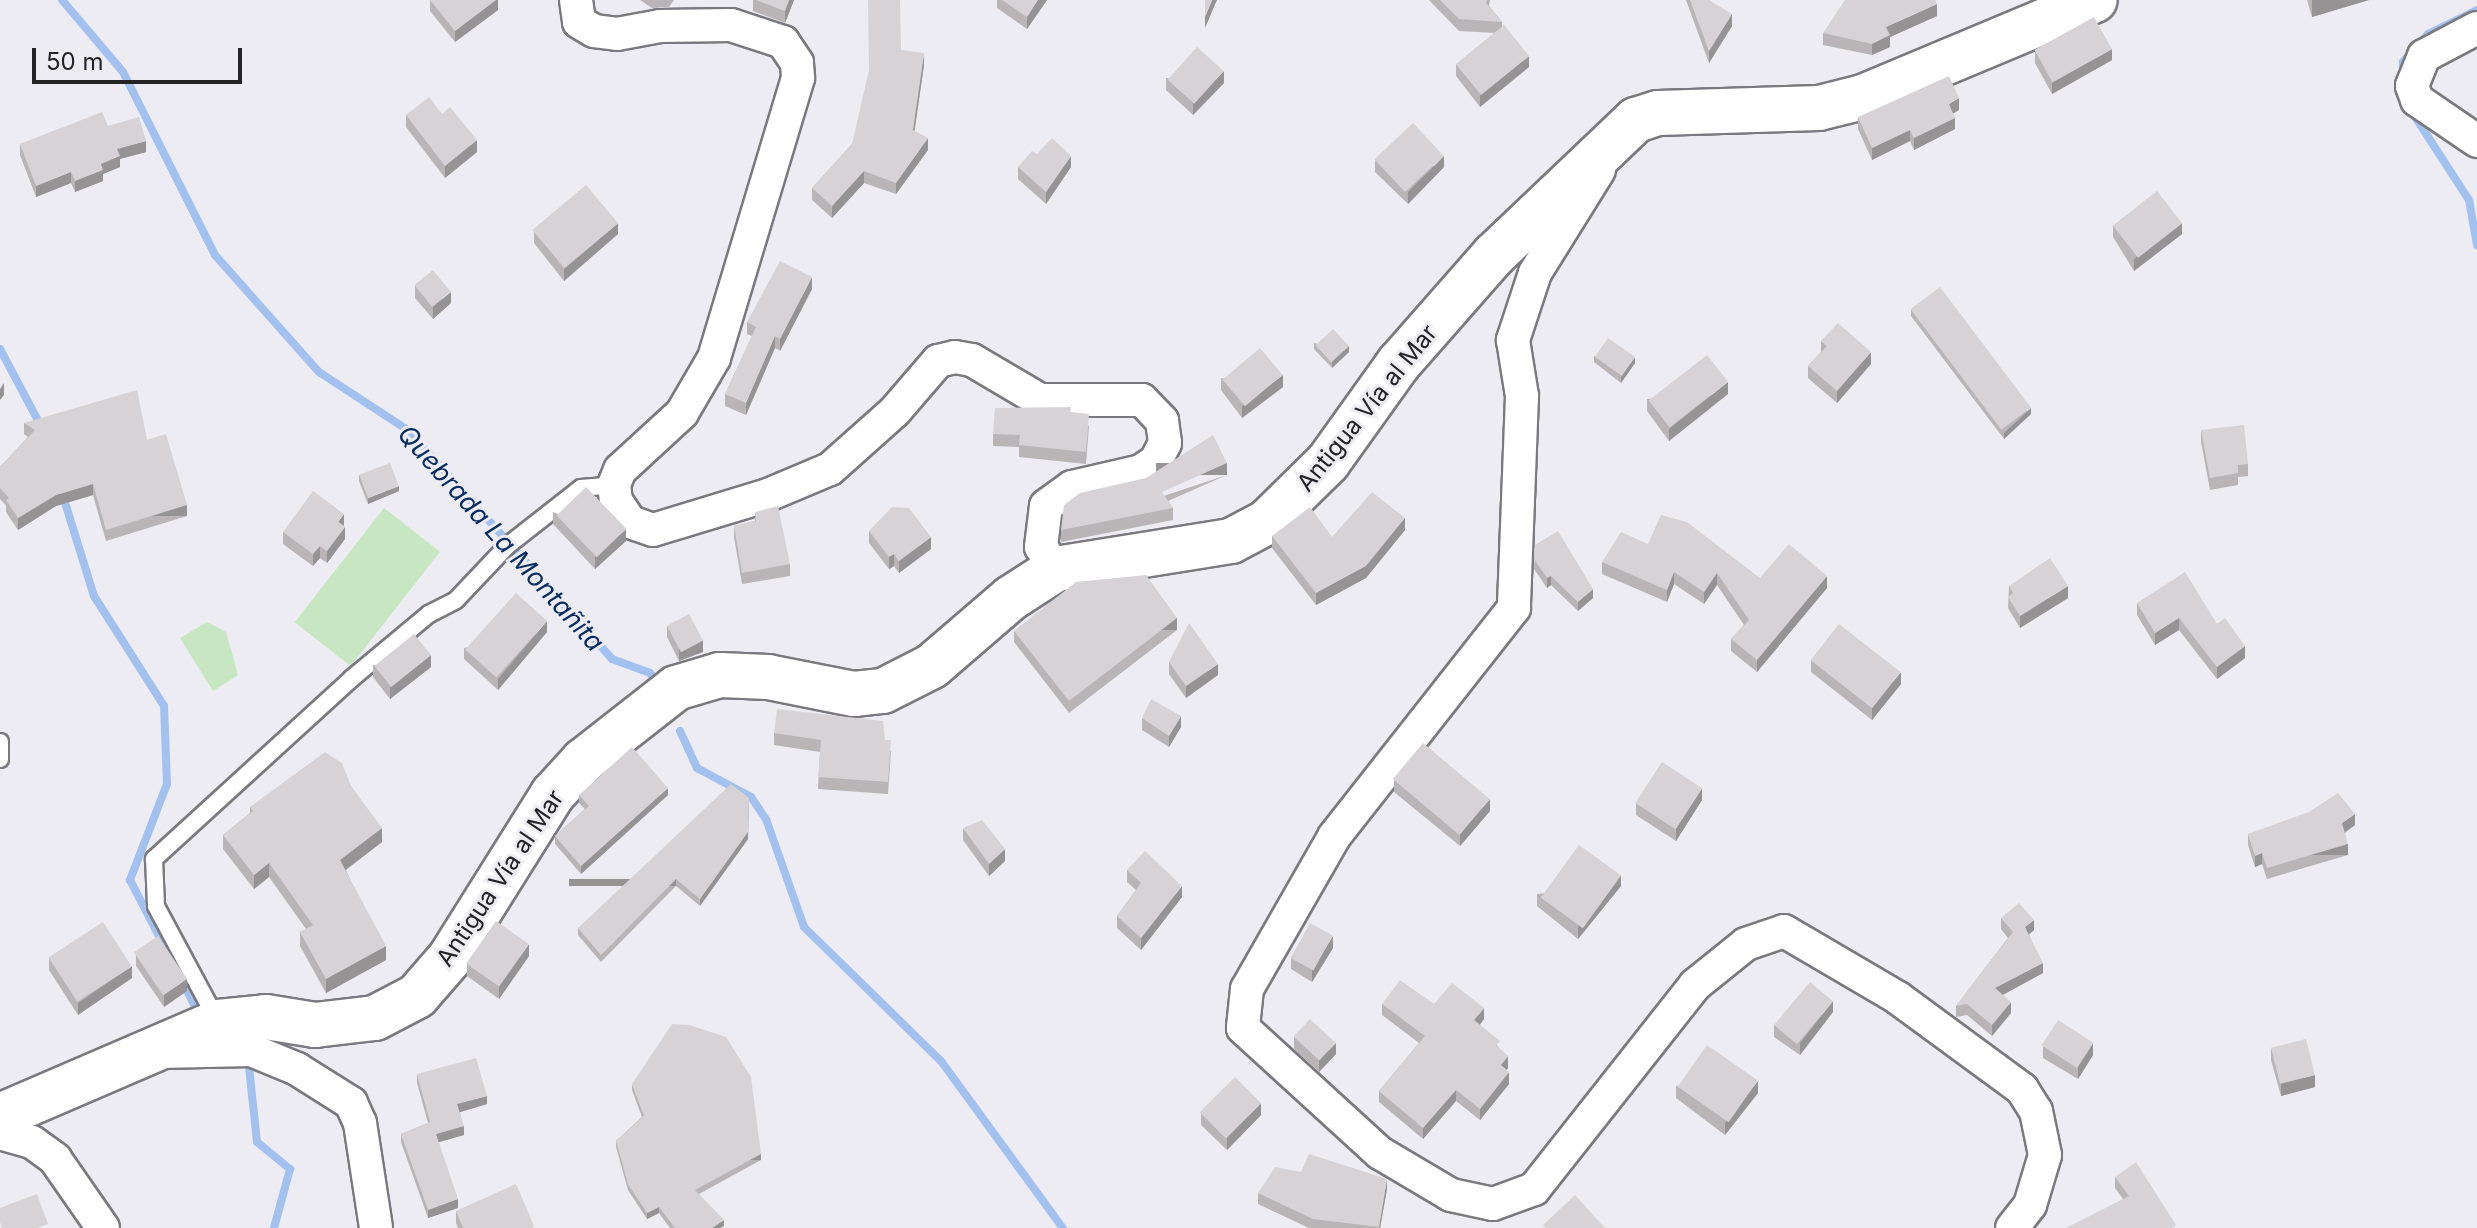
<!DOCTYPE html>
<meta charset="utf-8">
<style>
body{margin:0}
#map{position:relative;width:2477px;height:1228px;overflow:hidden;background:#ececf2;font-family:Inter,sans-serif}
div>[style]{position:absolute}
.green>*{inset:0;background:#c6e7c1;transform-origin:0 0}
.stream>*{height:8px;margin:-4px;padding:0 4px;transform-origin:4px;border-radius:4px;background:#a3c1ef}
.roads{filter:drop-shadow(2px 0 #79797f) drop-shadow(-2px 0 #79797f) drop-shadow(0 2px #79797f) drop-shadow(0 -2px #79797f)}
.lane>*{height:16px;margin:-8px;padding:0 8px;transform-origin:8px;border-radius:8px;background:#fff}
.street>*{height:32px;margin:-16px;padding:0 16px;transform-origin:16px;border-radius:16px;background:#fff}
.secondary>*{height:44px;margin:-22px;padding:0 22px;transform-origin:22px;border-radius:22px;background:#fff}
.wall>*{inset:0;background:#b9b5b7}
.shaded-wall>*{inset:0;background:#969395;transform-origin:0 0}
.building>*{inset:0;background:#d7d2d5;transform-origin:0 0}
span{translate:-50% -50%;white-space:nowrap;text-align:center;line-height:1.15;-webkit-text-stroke:6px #ececf2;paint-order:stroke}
.street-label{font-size:24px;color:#232325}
.water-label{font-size:26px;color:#062c61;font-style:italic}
.scale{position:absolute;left:32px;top:48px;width:210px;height:36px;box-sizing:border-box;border:4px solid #232325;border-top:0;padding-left:10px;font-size:24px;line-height:28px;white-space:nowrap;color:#232325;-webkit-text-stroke:6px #ececf2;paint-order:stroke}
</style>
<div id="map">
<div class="green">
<i style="left:384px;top:508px;width:71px;height:145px;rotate:38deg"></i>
<i style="clip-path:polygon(207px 622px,226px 632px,238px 675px,213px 691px,180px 638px)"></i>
</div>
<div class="stream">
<i style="left:62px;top:0;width:94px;rotate:49.7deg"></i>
<i style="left:123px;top:72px;width:205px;rotate:63.3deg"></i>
<i style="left:215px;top:255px;width:157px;rotate:48.4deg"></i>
<i style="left:319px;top:372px;width:108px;rotate:33.2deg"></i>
<i style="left:409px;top:431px;width:305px;rotate:48.3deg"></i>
<i style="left:612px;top:659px;width:40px;rotate:20.2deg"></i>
<i style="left:650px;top:673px;width:14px;rotate:51deg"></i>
<i style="left:2403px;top:77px;width:15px;rotate:-90deg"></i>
<i style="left:2403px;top:62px;width:38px;rotate:-48deg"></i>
<i style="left:2428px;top:34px;width:55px;rotate:-26.1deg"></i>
<i style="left:2412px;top:112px;width:105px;rotate:57.1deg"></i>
<i style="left:2469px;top:200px;width:46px;rotate:79.9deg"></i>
<i style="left:0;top:349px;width:87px;rotate:62deg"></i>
<i style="left:63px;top:496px;width:105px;rotate:72.8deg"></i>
<i style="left:94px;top:596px;width:130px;rotate:57.5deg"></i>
<i style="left:164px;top:706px;width:78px;rotate:87.8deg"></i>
<i style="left:167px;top:784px;width:103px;rotate:111.1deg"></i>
<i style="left:130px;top:880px;width:74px;rotate:62.7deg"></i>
<i style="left:680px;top:731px;width:41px;rotate:65.3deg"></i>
<i style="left:697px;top:768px;width:61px;rotate:28.2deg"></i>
<i style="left:751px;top:797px;width:27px;rotate:56deg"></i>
<i style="left:766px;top:819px;width:114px;rotate:70.6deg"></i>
<i style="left:804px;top:927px;width:192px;rotate:44.4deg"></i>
<i style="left:941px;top:1061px;width:207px;rotate:53.9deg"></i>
<i style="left:183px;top:983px;width:38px;rotate:63deg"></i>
<i style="left:249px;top:1067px;width:75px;rotate:83.9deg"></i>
<i style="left:257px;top:1142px;width:43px;rotate:39.3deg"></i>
<i style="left:290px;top:1169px;width:61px;rotate:105.2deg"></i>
</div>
<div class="roads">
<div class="lane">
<i style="left:0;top:742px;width:17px;rotate:90deg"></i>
<i style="left:217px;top:1020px;width:129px;rotate:-118.2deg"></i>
<i style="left:156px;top:906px;width:47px;rotate:-92.4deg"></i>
<i style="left:154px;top:859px;width:267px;rotate:-42.4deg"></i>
<i style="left:351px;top:679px;width:102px;rotate:-39.8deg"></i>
<i style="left:429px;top:614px;width:30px;rotate:-27deg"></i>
<i style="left:456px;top:600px;width:74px;rotate:-46.6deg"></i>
<i style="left:507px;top:546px;width:94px;rotate:-38.1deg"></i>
<i style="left:581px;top:488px;width:33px;rotate:-5deg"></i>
</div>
<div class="street">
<i style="left:576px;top:0;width:22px;rotate:82deg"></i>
<i style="left:579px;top:22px;width:17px;rotate:31deg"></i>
<i style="left:594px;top:31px;width:23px;rotate:7deg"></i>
<i style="left:617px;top:34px;width:44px;rotate:-10.5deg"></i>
<i style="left:660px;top:26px;width:71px;rotate:-0.8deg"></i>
<i style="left:731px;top:25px;width:55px;rotate:18.1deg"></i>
<i style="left:783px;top:42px;width:25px;rotate:56deg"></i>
<i style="left:797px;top:63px;width:15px;rotate:86deg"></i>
<i style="left:798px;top:78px;width:292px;rotate:106.7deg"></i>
<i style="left:714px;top:358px;width:64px;rotate:120.2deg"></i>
<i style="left:682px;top:413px;width:84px;rotate:137.4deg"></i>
<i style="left:620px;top:470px;width:16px;rotate:112deg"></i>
<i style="left:614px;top:485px;width:16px;rotate:83deg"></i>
<i style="left:616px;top:501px;width:25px;rotate:56deg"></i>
<i style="left:630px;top:522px;width:24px;rotate:19deg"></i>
<i style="left:653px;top:530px;width:120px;rotate:-16.9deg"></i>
<i style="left:768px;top:495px;width:67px;rotate:-22.8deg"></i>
<i style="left:830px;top:469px;width:87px;rotate:-41.7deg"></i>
<i style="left:895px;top:411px;width:66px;rotate:-49.3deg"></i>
<i style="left:938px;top:361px;width:17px;rotate:-13deg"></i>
<i style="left:955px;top:357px;width:17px;rotate:10deg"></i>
<i style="left:972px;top:360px;width:79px;rotate:30.5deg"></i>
<i style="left:1040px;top:400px;width:102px"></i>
<i style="left:1142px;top:400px;width:29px;rotate:46deg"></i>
<i style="left:1162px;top:421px;width:22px;rotate:82deg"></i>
<i style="left:1165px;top:443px;width:20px;rotate:117deg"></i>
<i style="left:1156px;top:461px;width:18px;rotate:146deg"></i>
<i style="left:1141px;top:471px;width:71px;rotate:166.9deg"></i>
<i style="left:1072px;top:487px;width:32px;rotate:144deg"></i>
<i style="left:1046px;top:506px;width:41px;rotate:97deg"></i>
<i style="left:1041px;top:547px;width:27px;rotate:56deg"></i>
<i style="left:2477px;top:28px;width:60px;rotate:152.2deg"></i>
<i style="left:2424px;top:56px;width:32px;rotate:112deg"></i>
<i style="left:2412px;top:86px;width:15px;rotate:70deg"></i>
<i style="left:2417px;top:100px;width:73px;rotate:34.3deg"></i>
<i style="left:1599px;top:170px;width:121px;rotate:121.9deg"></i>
<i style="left:1535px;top:273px;width:71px;rotate:108.2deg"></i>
<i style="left:1513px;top:340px;width:57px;rotate:80.9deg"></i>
<i style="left:1522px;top:396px;width:212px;rotate:92.2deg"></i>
<i style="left:1514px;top:608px;width:291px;rotate:128.2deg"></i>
<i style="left:1334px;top:837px;width:175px;rotate:119.8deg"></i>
<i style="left:1247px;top:989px;width:39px;rotate:96deg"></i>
<i style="left:1243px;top:1028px;width:185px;rotate:42.4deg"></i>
<i style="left:1380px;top:1153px;width:82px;rotate:30.6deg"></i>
<i style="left:1451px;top:1195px;width:43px;rotate:12.1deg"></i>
<i style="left:1493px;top:1204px;width:44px;rotate:-20.1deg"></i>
<i style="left:1534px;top:1189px;width:260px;rotate:-51.7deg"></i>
<i style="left:1695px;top:985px;width:65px;rotate:-38.8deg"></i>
<i style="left:1746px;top:944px;width:40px;rotate:-18.9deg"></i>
<i style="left:1784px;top:931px;width:132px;rotate:30.4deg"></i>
<i style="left:1898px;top:998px;width:154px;rotate:36.3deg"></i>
<i style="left:2022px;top:1089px;width:26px;rotate:58deg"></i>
<i style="left:2036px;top:1111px;width:45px;rotate:78.4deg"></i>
<i style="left:2045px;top:1155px;width:52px;rotate:106.7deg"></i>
<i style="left:2030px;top:1205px;width:29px;rotate:128deg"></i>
<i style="left:160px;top:1052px;width:91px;rotate:-1.3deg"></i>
<i style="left:251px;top:1050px;width:50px;rotate:22.4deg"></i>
<i style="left:297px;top:1069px;width:64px;rotate:32.2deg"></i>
<i style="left:351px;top:1103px;width:22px;rotate:66deg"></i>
<i style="left:360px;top:1123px;width:106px;rotate:81.3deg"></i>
<i style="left:0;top:1133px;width:33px;rotate:16deg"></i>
<i style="left:32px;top:1142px;width:29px;rotate:36deg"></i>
<i style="left:55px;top:1159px;width:84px;rotate:55.2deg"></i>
</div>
<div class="secondary">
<i style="left:0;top:1116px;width:237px;rotate:-23.3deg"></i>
<i style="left:218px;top:1022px;width:48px;rotate:-5.9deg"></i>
<i style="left:266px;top:1017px;width:50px;rotate:9.3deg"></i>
<i style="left:315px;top:1025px;width:60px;rotate:-6.7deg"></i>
<i style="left:375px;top:1018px;width:47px;rotate:-27.6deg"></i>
<i style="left:417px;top:996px;width:50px;rotate:-49deg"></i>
<i style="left:450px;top:958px;width:194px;rotate:-57.9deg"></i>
<i style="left:553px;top:794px;width:45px;rotate:-47.7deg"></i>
<i style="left:583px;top:761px;width:118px;rotate:-38.1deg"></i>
<i style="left:676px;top:688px;width:46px;rotate:-16.5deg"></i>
<i style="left:720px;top:675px;width:48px;rotate:2.4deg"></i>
<i style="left:768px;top:677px;width:88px;rotate:11.2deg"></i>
<i style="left:854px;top:694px;width:29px;rotate:-6deg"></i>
<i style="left:883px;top:691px;width:55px;rotate:-27deg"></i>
<i style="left:932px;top:666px;width:104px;rotate:-40.7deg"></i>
<i style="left:1011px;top:598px;width:54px;rotate:-32.8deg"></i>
<i style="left:1056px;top:569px;width:177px;rotate:-9.1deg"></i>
<i style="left:1231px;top:541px;width:41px;rotate:-27.8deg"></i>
<i style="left:1267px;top:522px;width:86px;rotate:-44.5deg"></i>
<i style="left:1328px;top:462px;width:122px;rotate:-54.4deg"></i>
<i style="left:1399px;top:363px;width:144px;rotate:-48.7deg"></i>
<i style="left:1494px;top:255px;width:196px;rotate:-43.6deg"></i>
<i style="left:1636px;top:120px;width:23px;rotate:-18deg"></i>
<i style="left:1658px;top:113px;width:161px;rotate:-1.8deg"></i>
<i style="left:1819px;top:108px;width:45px;rotate:-14deg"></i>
<i style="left:1863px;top:97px;width:251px;rotate:-22.7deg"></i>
</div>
</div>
<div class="wall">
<i style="clip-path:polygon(430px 0,498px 0,498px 10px,455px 42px,430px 11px)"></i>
<i style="clip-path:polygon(640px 0,674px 0,669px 7px,652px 8px)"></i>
<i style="clip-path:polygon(753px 0,794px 0,785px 23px,753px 11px)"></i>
<i style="clip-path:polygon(997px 0,1047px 0,1027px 29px,997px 8px)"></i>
<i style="clip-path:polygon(1429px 0,1490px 0,1489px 6px,1502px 22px,1502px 27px,1529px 67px,1480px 107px,1456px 76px,1456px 65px,1495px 33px,1459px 31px)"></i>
<i style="clip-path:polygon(1686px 0,1709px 0,1732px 26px,1709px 63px)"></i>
<i style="clip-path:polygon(2307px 0,2369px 0,2312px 17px)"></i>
<i style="clip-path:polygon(1937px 16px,1890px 37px,1890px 47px,1872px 55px,1823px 45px,1823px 33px)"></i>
<i style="clip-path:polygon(901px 50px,924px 65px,914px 131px,928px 150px,896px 194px,864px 183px,832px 218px,812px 200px,812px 188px,852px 144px)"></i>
<i style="clip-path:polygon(2035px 51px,2112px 60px,2052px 94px,2035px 63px)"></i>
<i style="clip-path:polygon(1166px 78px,1224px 83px,1193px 115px,1166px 90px)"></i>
<i style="clip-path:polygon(1959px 110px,1953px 113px,1955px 129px,1914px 150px,1910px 141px,1872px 160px,1858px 129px,1858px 117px)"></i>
<i style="clip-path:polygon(442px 114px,477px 152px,445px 178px,406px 127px,406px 115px)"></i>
<i style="clip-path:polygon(108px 126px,146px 152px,120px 159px,120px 167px,103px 174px,103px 181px,75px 192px,71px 183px,36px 197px,20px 155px,20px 144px)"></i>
<i style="clip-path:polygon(1037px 154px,1071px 167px,1046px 204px,1018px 179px,1018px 167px)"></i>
<i style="clip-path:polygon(1375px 160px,1444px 167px,1408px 204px,1375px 172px)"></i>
<i style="clip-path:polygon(2113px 225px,2182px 234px,2134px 271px,2113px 237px)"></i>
<i style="clip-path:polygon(534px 232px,618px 234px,564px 281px,534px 243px)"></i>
<i style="clip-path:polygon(415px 286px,451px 303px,433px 319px,415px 298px)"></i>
<i style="clip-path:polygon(812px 289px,780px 351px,775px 348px,746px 415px,725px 406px,725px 394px,752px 336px,747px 334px,747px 322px)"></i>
<i style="clip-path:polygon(1911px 310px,2031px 414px,2004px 439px,1911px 316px)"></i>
<i style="clip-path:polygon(1821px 341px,1871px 364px,1837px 403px,1808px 378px,1808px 366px,1821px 352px)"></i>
<i style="clip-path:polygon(1314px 343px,1349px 352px,1332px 368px,1314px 349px)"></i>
<i style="clip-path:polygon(1594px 356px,1635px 363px,1621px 383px,1594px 362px)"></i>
<i style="clip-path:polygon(1221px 378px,1283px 387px,1242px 418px,1221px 390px)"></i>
<i style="clip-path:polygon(1728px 394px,1669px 441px,1647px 411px,1647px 399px)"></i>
<i style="clip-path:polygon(1071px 412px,1089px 426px,1086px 464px,1019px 457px,1019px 447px,993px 446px,993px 434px)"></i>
<i style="clip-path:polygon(24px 423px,147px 440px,187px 516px,106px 541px,93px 495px,56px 506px,18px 530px,6px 512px,6px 505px,0 499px,0 467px,28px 437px,24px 434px)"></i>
<i style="clip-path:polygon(2201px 430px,2248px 464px,2248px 476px,2238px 477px,2238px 485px,2210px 490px,2201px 442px)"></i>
<i style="clip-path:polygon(359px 475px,399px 491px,368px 504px,359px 481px)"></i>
<i style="clip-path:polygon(1227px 475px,1168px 501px,1173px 508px,1173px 520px,1061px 542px,1061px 530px)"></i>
<i style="clip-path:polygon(553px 512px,626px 541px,595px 569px,553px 524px)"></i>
<i style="clip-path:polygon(755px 512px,790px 564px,790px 576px,742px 584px,734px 537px,734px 526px,755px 521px)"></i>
<i style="clip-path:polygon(344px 526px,345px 539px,327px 563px,320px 558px,313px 566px,283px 544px,283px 532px)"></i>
<i style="clip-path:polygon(1405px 530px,1366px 578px,1316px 605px,1272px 548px,1272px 536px,1332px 537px)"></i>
<i style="clip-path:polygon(869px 531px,931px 549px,899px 573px,894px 566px,889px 569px,869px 543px)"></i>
<i style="clip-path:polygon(1648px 544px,1760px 578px,1827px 588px,1757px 672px,1731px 651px,1731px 639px,1744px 625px,1717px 585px,1704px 604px,1674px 584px,1667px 602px,1602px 574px,1602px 562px)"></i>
<i style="clip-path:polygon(1535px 545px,1593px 598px,1578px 611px,1551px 585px,1547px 588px,1534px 569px)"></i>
<i style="clip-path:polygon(2009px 586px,2068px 598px,2020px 628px,2008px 608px)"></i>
<i style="clip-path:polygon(2137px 603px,2217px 624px,2245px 658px,2217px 679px,2179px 630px,2155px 645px,2137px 615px)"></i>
<i style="clip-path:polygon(667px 626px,703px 652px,679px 661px,667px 637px)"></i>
<i style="clip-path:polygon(1177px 630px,1069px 713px,1014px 642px,1014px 631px)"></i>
<i style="clip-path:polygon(547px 632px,498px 690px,464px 659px,464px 648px)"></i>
<i style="clip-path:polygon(1811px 660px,1901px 684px,1872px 720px,1811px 672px)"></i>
<i style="clip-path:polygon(1169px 662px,1218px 675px,1186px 698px,1169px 674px)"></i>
<i style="clip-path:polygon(373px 665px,431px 667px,390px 699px,373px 677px)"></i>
<i style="clip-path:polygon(1142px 718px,1181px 727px,1169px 747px,1142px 730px)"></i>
<i style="clip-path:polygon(774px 733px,885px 740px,891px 752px,888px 794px,818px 789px,820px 752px,774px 745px)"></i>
<i style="clip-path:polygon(1394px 780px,1490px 811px,1460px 846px,1394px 792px)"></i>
<i style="clip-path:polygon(351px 786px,382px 842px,346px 870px,386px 960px,326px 993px,300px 946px,300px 932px,306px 929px,269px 877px,254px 889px,223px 849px,223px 835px,250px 813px,250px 807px)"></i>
<i style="clip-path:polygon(579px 795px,668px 795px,581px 874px,555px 844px,555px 836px,585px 809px,579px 803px)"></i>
<i style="clip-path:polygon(1702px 800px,1676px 841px,1636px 815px,1636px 803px)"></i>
<i style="clip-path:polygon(2355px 825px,2345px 833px,2348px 855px,2267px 879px,2262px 864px,2255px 867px,2248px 845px,2248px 834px)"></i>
<i style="clip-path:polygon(963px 828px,1005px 861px,989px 876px,963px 840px)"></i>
<i style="clip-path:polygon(748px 839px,700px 906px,676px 886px,601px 962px,578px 935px,578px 928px)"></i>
<i style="clip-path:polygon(1127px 870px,1182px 897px,1141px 950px,1117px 928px,1117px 916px,1136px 890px,1127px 882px)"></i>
<i style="clip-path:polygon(1621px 886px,1578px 939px,1537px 906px,1537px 894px)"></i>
<i style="clip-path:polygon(2001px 918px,2034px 930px,2029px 934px,2043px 973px,2003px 995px,2011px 1013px,1992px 1036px,1967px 1015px,1956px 1017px,1956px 1006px,2008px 938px,2001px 929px)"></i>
<i style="clip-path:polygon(1333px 948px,1312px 982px,1291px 969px,1291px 958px)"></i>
<i style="clip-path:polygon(136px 955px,187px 991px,164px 1007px,136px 966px)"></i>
<i style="clip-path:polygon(529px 956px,499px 999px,467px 976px,467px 964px)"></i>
<i style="clip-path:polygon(49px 958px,132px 978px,78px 1015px,49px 970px)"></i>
<i style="clip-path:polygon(1382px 1004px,1434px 1004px,1484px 1019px,1480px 1025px,1500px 1049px,1508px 1068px,1506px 1070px,1509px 1084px,1480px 1120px,1456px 1101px,1423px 1139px,1379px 1102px,1379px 1091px,1419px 1043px,1382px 1015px)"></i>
<i style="clip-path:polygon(1833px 1012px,1800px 1055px,1774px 1037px,1774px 1025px)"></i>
<i style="clip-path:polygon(1294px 1037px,1336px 1054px,1319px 1072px,1294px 1049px)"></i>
<i style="clip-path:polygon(2043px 1046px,2093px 1055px,2078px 1079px,2043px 1058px)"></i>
<i style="clip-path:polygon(2271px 1048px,2315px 1087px,2281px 1096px,2271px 1060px)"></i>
<i style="clip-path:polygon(417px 1074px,487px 1104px,460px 1112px,464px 1135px,438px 1142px,458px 1208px,428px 1218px,401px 1142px,401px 1134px,428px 1123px,417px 1083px)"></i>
<i style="clip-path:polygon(632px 1084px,761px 1160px,699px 1194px,724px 1226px,720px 1228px,670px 1228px,659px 1213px,647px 1219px,628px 1190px,616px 1147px,616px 1141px,642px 1117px,632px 1090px)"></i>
<i style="clip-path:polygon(1676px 1086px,1758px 1093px,1725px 1135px,1676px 1098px)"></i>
<i style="clip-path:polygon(1201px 1113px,1261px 1115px,1227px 1150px,1201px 1125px)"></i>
<i style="clip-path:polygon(1301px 1172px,1387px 1189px,1380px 1228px,1309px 1228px,1258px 1204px,1258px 1193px)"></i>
<i style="clip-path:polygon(2115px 1177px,2176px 1228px,2123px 1199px,2115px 1188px)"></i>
<i style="clip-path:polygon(456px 1211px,534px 1228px,458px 1228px,456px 1223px)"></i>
</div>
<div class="shaded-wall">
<i style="clip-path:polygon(496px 0,498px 0,498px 10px,455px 42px,455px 31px)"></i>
<i style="clip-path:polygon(789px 0,794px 0,785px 23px,785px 11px)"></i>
<i style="clip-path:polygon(1038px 0,1047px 0,1027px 29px,1027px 17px)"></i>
<i style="clip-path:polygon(1212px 0,1217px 0,1205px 28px,1205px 17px)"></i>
<i style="clip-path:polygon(2312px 0,2369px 0,2312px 17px)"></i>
<i style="clip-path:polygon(1937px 4px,1937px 16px,1890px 37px,1890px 47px,1872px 55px,1872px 44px,1886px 27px)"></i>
<i style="clip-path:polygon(1732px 14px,1732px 26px,1709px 63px,1709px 51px)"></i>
<i style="clip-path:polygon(2112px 49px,2112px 60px,2052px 94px,2052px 83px)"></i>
<i style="clip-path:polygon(924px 53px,924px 65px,913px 142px,913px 130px)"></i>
<i style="clip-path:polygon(1529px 56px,1529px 67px,1480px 107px,1480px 95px)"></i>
<i style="clip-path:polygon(1224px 71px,1224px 83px,1193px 115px,1193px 103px)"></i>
<i style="clip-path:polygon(1959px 98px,1959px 110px,1949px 116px,1949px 104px)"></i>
<i style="clip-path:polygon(1955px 118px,1955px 129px,1914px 150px,1914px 138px)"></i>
<i style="clip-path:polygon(1910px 130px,1910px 141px,1872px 160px,1872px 148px)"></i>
<i style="clip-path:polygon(928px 138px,928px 150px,896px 194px,896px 183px)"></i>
<i style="clip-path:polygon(477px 140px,477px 152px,445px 178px,445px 166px)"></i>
<i style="clip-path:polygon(146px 141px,146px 152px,120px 159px,120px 167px,103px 174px,103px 181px,75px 192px,75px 181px,101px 164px,117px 149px)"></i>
<i style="clip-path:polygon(1071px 156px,1071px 167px,1046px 204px,1046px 192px)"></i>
<i style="clip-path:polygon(1444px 156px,1444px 167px,1408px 204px,1408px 192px)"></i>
<i style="clip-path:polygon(864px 171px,864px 183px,832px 218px,832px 206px)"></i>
<i style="clip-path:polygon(71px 172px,71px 183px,36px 197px,36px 186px)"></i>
<i style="clip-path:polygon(618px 223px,618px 234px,564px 281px,564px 269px)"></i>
<i style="clip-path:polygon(2182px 223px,2182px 234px,2134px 271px,2134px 259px)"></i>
<i style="clip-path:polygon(812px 277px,812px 289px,780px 351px,780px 339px)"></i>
<i style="clip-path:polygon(451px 292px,451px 303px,433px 319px,433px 307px)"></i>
<i style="clip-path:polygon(775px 336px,775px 348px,746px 415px,746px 403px)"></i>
<i style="clip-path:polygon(1349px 346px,1349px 352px,1332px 368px,1332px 362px)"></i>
<i style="clip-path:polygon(1871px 352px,1871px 364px,1837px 403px,1837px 391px)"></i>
<i style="clip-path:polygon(1635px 357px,1635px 363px,1621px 383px,1621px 377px)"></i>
<i style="clip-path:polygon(1283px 375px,1283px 387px,1242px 418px,1242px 406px)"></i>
<i style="clip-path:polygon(1728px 382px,1728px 394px,1669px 441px,1669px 429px)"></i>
<i style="clip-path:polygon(4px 383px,4px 395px,0 400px,0 389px)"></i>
<i style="clip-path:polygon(2031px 408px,2031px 414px,2004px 439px,2004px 433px)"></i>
<i style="left:1227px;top:463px;width:12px;height:71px;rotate:90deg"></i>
<i style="clip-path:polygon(93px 484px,93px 495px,56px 506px,18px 530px,18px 518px,56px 495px)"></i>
<i style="clip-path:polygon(399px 486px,399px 491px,368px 504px,368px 498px)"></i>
<i style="left:187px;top:505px;width:11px;height:85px;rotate:90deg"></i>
<i style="clip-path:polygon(344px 514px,344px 526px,338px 522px)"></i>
<i style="clip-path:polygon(1405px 518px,1405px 530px,1366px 578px,1316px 605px,1316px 593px)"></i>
<i style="clip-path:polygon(345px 527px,345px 539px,327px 563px,327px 551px)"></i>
<i style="clip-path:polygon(626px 529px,626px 541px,595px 569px,595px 557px)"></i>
<i style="clip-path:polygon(931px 537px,931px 549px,899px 573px,899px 561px)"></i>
<i style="clip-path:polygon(320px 546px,320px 558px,313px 566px,313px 554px)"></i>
<i style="clip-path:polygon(894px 554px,894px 566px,889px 569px,889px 557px)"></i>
<i style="clip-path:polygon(1674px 572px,1674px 584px,1667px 602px,1667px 590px)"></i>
<i style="clip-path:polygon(1717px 573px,1717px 585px,1704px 604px,1704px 592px)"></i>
<i style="clip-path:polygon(1551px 576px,1551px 585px,1547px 588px,1547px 578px)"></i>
<i style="clip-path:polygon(1827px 576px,1827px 588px,1757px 672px,1757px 660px)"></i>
<i style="clip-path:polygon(2068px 586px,2068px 598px,2020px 628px,2020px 616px)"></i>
<i style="clip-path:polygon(1593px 589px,1593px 598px,1578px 611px,1578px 602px)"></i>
<i style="left:1177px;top:618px;width:12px;height:136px;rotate:90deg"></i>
<i style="clip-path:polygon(2179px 618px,2179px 630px,2155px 645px,2155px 633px)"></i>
<i style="clip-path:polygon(547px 621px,547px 632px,498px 690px,498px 679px)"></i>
<i style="clip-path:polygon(703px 640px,703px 652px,679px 661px,679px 649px)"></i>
<i style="clip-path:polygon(2245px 646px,2245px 658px,2217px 679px,2217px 667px)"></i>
<i style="clip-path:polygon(431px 655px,431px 667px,390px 699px,390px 687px)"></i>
<i style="clip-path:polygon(1218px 664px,1218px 675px,1186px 698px,1186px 686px)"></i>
<i style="clip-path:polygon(1901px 672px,1901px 684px,1872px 720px,1872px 708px)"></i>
<i style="clip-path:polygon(1181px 716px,1181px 727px,1169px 747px,1169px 736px)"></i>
<i style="clip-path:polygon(668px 788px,668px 795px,581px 874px,581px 866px)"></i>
<i style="clip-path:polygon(1702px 788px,1702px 800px,1676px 841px,1676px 829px)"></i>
<i style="clip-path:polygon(749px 798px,748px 839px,700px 906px,700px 899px)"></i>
<i style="clip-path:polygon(1490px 799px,1490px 811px,1460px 846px,1460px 834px)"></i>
<i style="clip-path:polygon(2355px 814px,2355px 825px,2342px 834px,2342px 823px)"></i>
<i style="clip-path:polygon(382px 828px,382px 842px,340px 874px,340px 860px)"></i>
<i style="left:2348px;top:844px;width:11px;height:84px;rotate:90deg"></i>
<i style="clip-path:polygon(1005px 849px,1005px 861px,989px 876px,989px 864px)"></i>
<i style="clip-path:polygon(2262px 853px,2262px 864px,2255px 867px,2255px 856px)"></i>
<i style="clip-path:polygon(269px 863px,269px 877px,254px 889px,254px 875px)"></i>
<i style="clip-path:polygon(1621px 875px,1621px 886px,1578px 939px,1578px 927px)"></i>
<i style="left:676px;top:879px;width:7px;height:107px;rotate:90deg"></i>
<i style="clip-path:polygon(1182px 886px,1182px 897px,1141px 950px,1141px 938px)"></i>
<i style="clip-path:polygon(2034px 920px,2034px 930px,2025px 938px,2025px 927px)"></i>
<i style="clip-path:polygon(1333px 936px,1333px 948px,1312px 982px,1312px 970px)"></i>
<i style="clip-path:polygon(529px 944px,529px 956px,499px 999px,499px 987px)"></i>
<i style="clip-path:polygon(386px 946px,386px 960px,326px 993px,326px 979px)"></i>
<i style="clip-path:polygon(2043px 963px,2043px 973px,1995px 999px,1995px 988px)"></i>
<i style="clip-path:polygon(132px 966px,132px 978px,78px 1015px,78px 1003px)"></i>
<i style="clip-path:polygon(187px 979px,187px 991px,164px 1007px,164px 995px)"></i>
<i style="clip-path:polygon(1833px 1001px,1833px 1012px,1800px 1055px,1800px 1043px)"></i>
<i style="clip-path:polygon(2011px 1002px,2011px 1013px,1992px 1036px,1992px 1025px)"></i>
<i style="clip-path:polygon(1484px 1008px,1484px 1019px,1474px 1032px,1474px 1020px)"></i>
<i style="clip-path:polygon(1336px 1043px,1336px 1054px,1319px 1072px,1319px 1060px)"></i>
<i style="clip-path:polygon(2093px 1043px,2093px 1055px,2078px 1079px,2078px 1067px)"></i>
<i style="clip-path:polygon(1508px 1056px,1508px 1068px,1501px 1077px,1501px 1065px)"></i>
<i style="clip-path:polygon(1509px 1072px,1509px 1084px,1480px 1120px,1480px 1109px)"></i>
<i style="clip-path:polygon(2315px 1075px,2315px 1087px,2281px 1096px,2281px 1084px)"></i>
<i style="clip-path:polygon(1758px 1081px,1758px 1093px,1725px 1135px,1725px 1123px)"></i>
<i style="clip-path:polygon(1456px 1090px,1456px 1101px,1423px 1139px,1423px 1128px)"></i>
<i style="clip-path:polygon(487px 1096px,487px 1104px,457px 1113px,457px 1104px)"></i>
<i style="clip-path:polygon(1261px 1103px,1261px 1115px,1227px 1150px,1227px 1138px)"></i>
<i style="clip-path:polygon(464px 1126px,464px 1135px,436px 1143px,436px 1134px)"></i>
<i style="left:761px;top:1154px;width:6px;height:75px;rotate:90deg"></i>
<i style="clip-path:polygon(1387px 1179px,1387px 1189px,1380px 1228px,1379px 1228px)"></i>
<i style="clip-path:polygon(458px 1199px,458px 1208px,428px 1218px,428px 1210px)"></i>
<i style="clip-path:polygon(659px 1207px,659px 1213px,647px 1219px,647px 1213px)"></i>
<i style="clip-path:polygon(724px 1220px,724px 1226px,720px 1228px,712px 1228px)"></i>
</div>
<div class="building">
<i style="clip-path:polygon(430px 0,496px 0,455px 31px)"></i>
<i style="clip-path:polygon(756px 0,789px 0,785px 11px)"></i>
<i style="clip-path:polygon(868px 0,900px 0,901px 50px,924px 53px,913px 130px,928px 138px,896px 183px,864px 171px,832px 206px,812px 188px,852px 144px,869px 70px)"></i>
<i style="clip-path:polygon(1002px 0,1038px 0,1027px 17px)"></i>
<i style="clip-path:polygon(1205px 0,1212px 0,1205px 17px)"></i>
<i style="clip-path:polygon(1440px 0,1487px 0,1486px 3px,1502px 22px,1459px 19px)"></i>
<i style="clip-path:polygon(1690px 0,1709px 0,1732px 14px,1709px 51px)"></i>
<i style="clip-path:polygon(1845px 0,1935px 0,1937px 4px,1886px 27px,1890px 35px,1872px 44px,1823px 33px)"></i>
<i style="left:2094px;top:17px;width:37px;height:68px;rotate:61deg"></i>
<i style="left:1504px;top:25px;width:40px;height:62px;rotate:51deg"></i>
<i style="left:1197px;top:47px;width:36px;height:44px;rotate:42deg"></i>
<i style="clip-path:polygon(1949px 76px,1959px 98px,1949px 104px,1955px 118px,1914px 138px,1910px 130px,1872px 148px,1858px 117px)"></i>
<i style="clip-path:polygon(429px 97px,442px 114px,450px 107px,477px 140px,445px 166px,406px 115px)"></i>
<i style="clip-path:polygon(102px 112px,108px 126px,139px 117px,146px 141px,117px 149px,120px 156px,101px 164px,103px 170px,75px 181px,71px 172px,36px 186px,20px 144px)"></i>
<i style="left:1413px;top:123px;width:45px;height:53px;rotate:47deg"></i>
<i style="clip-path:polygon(1052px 138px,1071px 156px,1046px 192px,1018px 167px,1032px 151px,1037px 154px)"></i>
<i style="left:586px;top:185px;width:50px;height:70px;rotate:50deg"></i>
<i style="left:2157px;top:191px;width:41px;height:56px;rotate:52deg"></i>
<i style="clip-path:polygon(780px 261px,812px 277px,780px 339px,775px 336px,746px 403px,725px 394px,756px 327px,747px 322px)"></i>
<i style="left:433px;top:270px;width:28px;height:24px;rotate:51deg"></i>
<i style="left:1940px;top:287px;width:151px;height:37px;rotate:53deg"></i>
<i style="clip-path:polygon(1838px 323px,1871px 352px,1837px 391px,1808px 366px,1827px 346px,1821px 341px)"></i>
<i style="left:1333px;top:329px;width:23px;height:24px;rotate:47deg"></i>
<i style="left:1608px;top:338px;width:33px;height:23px;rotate:35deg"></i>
<i style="left:1260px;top:348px;width:35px;height:49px;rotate:50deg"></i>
<i style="left:1707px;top:355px;width:34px;height:74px;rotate:52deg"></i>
<i style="clip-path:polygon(137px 390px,147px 440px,166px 434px,187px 505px,106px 530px,93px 484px,56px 495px,18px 518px,6px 500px,9px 498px,0 488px,0 467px,35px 430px,24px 423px)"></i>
<i style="clip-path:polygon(1071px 407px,1070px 412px,1089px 414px,1086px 452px,1019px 445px,1020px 435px,993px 434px,995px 408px)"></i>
<i style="clip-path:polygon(2244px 425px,2248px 464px,2238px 465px,2238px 473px,2210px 478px,2201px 430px)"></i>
<i style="clip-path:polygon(1213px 435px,1227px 463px,1162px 492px,1173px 508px,1061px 530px,1064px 505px,1080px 493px,1146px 478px)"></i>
<i style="left:390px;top:463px;width:25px;height:33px;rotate:69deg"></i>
<i style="left:586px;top:487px;width:58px;height:41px;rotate:46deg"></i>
<i style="clip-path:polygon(313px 491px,344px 514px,338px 522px,345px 527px,327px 551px,320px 546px,313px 554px,283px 532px)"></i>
<i style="clip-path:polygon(1372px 492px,1405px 518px,1366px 566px,1316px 593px,1272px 536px,1310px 507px,1332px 537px)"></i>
<i style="clip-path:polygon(778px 506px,790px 564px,742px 573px,734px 526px,756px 521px,755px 512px)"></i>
<i style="clip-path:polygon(892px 507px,909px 508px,931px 537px,899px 561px,894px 554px,889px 557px,869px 531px)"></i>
<i style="clip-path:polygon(1661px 515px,1687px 522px,1760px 578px,1789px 544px,1827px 576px,1757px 660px,1731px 639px,1749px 620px,1717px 573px,1704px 592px,1674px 572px,1667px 590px,1602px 562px,1621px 532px,1648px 544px)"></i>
<i style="clip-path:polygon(1558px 531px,1593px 589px,1578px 602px,1551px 576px,1547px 578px,1534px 559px,1535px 545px)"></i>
<i style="clip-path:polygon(2050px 558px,2068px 586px,2020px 616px,2008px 597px,2013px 593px,2009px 586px)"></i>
<i style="clip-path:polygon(2185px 572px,2217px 624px,2225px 618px,2245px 646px,2217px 667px,2179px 618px,2155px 633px,2137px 603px)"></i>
<i style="clip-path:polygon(1146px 575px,1177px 618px,1069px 701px,1014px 631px,1076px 582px)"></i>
<i style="left:516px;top:593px;width:42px;height:76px;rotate:42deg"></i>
<i style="left:689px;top:614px;width:30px;height:25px;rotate:62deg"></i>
<i style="clip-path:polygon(1189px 623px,1218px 664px,1186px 686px,1169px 662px)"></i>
<i style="left:1839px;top:624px;width:78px;height:46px;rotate:38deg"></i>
<i style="left:414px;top:634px;width:27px;height:51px;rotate:51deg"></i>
<i style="clip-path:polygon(1151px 699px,1181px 716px,1169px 736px,1142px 718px)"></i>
<i style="clip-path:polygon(777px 709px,883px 721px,885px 740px,891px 740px,888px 782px,818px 777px,821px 740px,774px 733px)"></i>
<i style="left:1423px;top:743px;width:87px;height:47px;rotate:40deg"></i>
<i style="clip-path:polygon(632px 747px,668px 788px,581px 866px,555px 836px,589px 806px,579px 795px)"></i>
<i style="clip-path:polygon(325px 752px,342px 763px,351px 786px,382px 828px,340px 860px,386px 946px,326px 979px,300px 932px,313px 925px,269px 863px,254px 875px,223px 835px,253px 811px,250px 807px)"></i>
<i style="left:1662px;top:762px;width:48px;height:49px;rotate:33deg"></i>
<i style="clip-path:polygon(731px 784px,749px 798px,748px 832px,700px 899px,676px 879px,601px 955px,578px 928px)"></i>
<i style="clip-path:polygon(2338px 793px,2355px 814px,2342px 823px,2348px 844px,2267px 868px,2262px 853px,2255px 856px,2248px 834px,2309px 812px)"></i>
<i style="clip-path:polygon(982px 820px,1005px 849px,989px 864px,963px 828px)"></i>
<i style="left:1579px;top:845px;width:52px;height:65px;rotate:36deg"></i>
<i style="clip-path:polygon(1145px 851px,1182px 886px,1141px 938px,1117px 916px,1141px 883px,1127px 870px)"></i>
<i style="clip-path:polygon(2019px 903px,2034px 920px,2025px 927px,2043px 963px,1995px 988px,2011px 1002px,1992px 1025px,1967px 1004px,1956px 1006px,2013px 932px,2001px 918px)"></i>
<i style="left:496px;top:921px;width:40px;height:52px;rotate:35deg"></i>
<i style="left:103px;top:922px;width:53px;height:65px;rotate:57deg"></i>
<i style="left:1310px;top:923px;width:26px;height:40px;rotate:29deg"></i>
<i style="left:158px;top:936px;width:52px;height:29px;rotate:56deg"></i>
<i style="clip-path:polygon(1400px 980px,1434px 1004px,1452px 983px,1484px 1008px,1474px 1020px,1500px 1041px,1496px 1045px,1508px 1056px,1501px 1065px,1509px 1072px,1480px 1109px,1456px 1090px,1423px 1128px,1379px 1091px,1425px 1036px,1382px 1004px)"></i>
<i style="left:1810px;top:982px;width:30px;height:56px;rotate:40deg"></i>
<i style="left:1310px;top:1019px;width:35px;height:24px;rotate:43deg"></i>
<i style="left:2058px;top:1020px;width:42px;height:30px;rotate:33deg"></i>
<i style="clip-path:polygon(672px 1024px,689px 1025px,726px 1037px,751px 1077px,761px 1154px,695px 1190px,724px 1220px,712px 1228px,675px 1228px,659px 1207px,647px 1213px,628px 1184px,616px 1141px,644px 1116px,632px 1084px)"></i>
<i style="left:2306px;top:1039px;width:37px;height:36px;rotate:76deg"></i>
<i style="left:1707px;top:1045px;width:62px;height:51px;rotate:35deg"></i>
<i style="clip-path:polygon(476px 1058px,487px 1096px,457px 1104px,464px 1126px,436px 1134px,458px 1199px,428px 1210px,401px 1134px,430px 1122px,417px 1074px)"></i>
<i style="left:1235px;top:1077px;width:37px;height:50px;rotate:45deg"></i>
<i style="clip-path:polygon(1309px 1154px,1387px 1179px,1379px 1227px,1313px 1219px,1258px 1193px,1275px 1167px,1301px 1172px)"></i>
<i style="clip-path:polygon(2136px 1162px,2176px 1225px,2171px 1228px,2066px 1228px,2129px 1196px,2115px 1177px)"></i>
<i style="clip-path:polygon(516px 1184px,534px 1226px,530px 1228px,463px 1228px,456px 1211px)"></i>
<i style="clip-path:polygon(37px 1194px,48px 1224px,37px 1228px,2px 1228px,0 1222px,0 1208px)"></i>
<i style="clip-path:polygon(1575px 1195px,1605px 1228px,1546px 1228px,1543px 1225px)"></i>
</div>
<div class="street-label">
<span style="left:1367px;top:408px;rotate:-51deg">Antigua Vía al Mar</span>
<span style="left:500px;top:878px;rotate:-56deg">Antigua Vía al Mar</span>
</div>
<div class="water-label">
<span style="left:501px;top:538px;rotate:48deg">Quebrada La Montañita</span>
</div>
<div class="scale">50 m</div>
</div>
